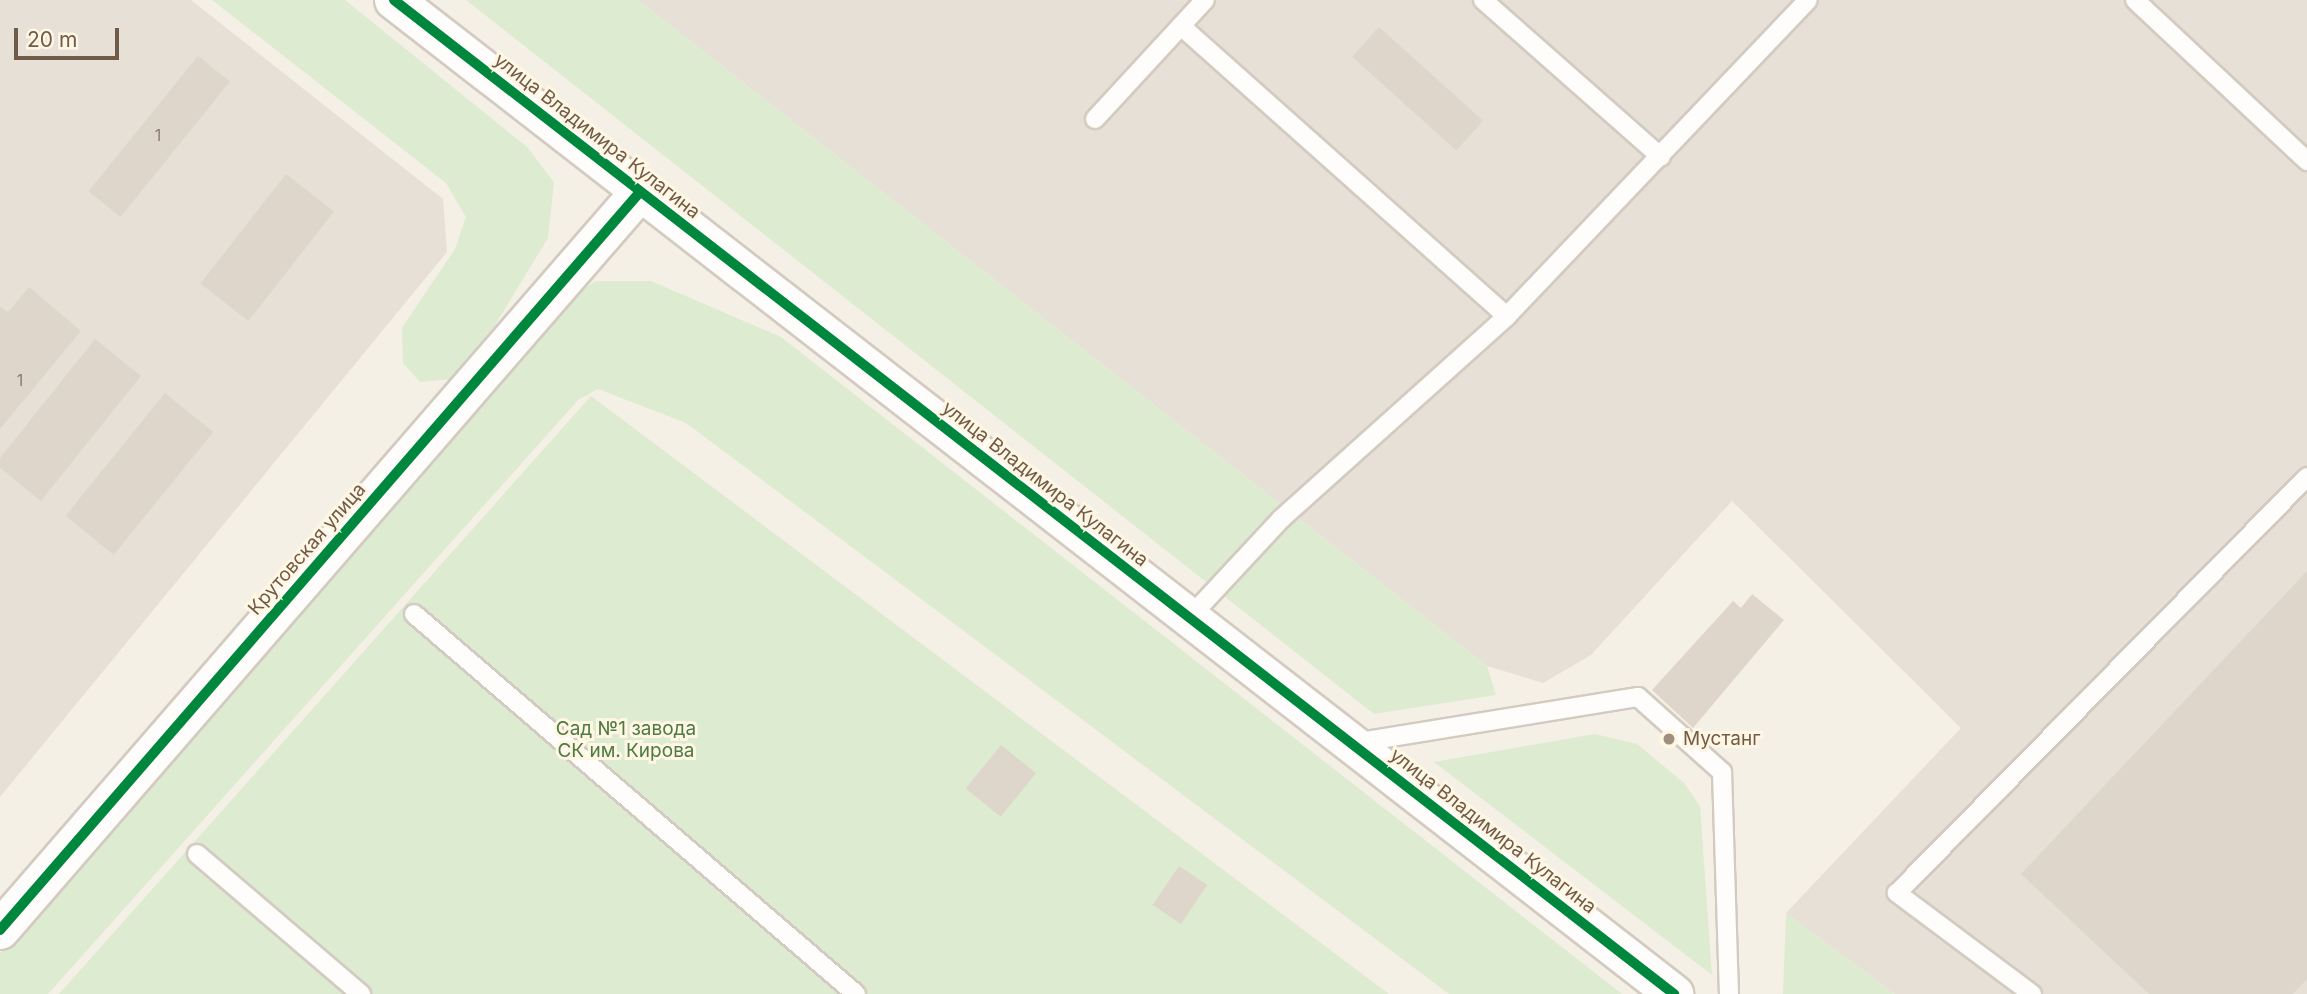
<!DOCTYPE html>
<meta charset="utf-8">
<style>
body{margin:0}
#map{position:relative;width:2307px;height:994px;overflow:hidden;background:#f5f0e5;font-family:Inter,sans-serif}
div>[style]{position:absolute}
.industrial>*{inset:0;background:#e6e0d7}
.green>*{inset:0;background:#ddebd0}
.building>*{inset:0;background:#ded6cb;transform-origin:0 0}
.roads{filter:drop-shadow(2px 0 #d3cbc1) drop-shadow(-2px 0 #d3cbc1) drop-shadow(0 2px #d3cbc1) drop-shadow(0 -2px #d3cbc1)}
.service>*{height:18px;margin:-9px;padding:0 9px;transform-origin:9px;border-radius:9px;background:#fefdfb}
.tertiary>*{height:38px;margin:-19px;padding:0 19px;transform-origin:19px;border-radius:19px;background:#fefdfb}
.cycleway>*{height:10px;margin:-5px;padding:0 5px;transform-origin:5px;border-radius:5px;background:#00873e}
.dots>*{width:19px;height:19px;translate:-50% -50%;box-sizing:border-box;border:4px solid #fff7e4;border-radius:50%}
span{translate:-50% -50%;white-space:nowrap;text-align:center;line-height:1.15;-webkit-text-stroke:6px #fff7e4;paint-order:stroke}
.number-label{font-size:16px;color:#8e7c6c}
.number-label span{-webkit-text-stroke-width:0}
.street-label{font-size:19px;color:#705b48}
.park-label{font-size:19px;color:#4d7b43}
.poi-label{font-size:19px;color:#705b48}
.left{translate:0 -50%;text-align:left}
.scale{position:absolute;left:14px;top:28px;width:105px;height:32px;box-sizing:border-box;border:4px solid #705b48;border-top:0;padding-left:9px;font-size:21px;line-height:24px;white-space:nowrap;color:#705b48;-webkit-text-stroke:5px #fff7e4;paint-order:stroke}
</style>
<div id="map">
<div class="industrial">
<i style="clip-path:polygon(0 0,191px 0,443px 199px,447px 252px,0 797px)"></i>
<i style="clip-path:polygon(638px 0,2307px 0,2307px 994px,1895px 994px,1786px 913px,1961px 728px,1732px 501px,1591px 655px,1543px 683px,1487px 666px)"></i>
</div>
<div class="green">
<i style="clip-path:polygon(212px 0,345px 0,527px 147px,554px 182px,548px 238px,495px 325px,452px 379px,420px 382px,403px 363px,402px 328px,455px 249px,466px 217px,446px 183px)"></i>
<i style="clip-path:polygon(466px 0,638px 0,1487px 666px,1496px 695px,1374px 714px)"></i>
<i style="clip-path:polygon(596px 281px,651px 281px,781px 337px,1622px 994px,1449px 994px,686px 423px,598px 389px,578px 400px,48px 994px,0 994px,0 953px,563px 301px)"></i>
<i style="clip-path:polygon(591px 396px,1389px 994px,59px 994px)"></i>
<i style="clip-path:polygon(1595px 734px,1637px 744px,1684px 783px,1700px 806px,1712px 975px,1434px 762px)"></i>
<i style="clip-path:polygon(1786px 913px,1895px 994px,1783px 994px)"></i>
</div>
<div class="building">
<i style="left:1379px;top:27px;width:140px;height:40px;rotate:42deg"></i>
<i style="left:198px;top:56px;width:41px;height:174px;rotate:39deg"></i>
<i style="left:286px;top:174px;width:61px;height:139px;rotate:38deg"></i>
<i style="clip-path:polygon(29px 287px,81px 331px,0 429px,0 306px,8px 312px)"></i>
<i style="clip-path:polygon(95px 339px,141px 376px,41px 501px,0 468px,0 458px)"></i>
<i style="left:165px;top:393px;width:62px;height:158px;rotate:39deg"></i>
<i style="clip-path:polygon(2307px 571px,2307px 979px,2293px 994px,2149px 994px,2021px 874px)"></i>
<i style="clip-path:polygon(1752px 594px,1784px 620px,1693px 728px,1652px 690px,1733px 601px,1741px 608px)"></i>
<i style="left:1001px;top:745px;width:45px;height:56px;rotate:39deg"></i>
<i style="left:1179px;top:866px;width:34px;height:47px;rotate:34deg"></i>
</div>
<div class="roads">
<div class="service">
<i style="left:1483px;top:0;width:237px;rotate:41.4deg"></i>
<i style="left:2135px;top:0;width:236px;rotate:43.1deg"></i>
<i style="left:1181px;top:26px;width:436px;rotate:41.7deg"></i>
<i style="left:1095px;top:119px;width:162px;rotate:-47.3deg"></i>
<i style="left:414px;top:614px;width:583px;rotate:40.69deg"></i>
<i style="left:1189px;top:618px;width:135px;rotate:-47.1deg"></i>
<i style="left:1281px;top:519px;width:304px;rotate:-41.9deg"></i>
<i style="left:1507px;top:316px;width:436px;rotate:-46.4deg"></i>
<i style="left:1354px;top:743px;width:288px;rotate:-9.2deg"></i>
<i style="left:1638px;top:697px;width:113px;rotate:41.8deg"></i>
<i style="left:1722px;top:772px;width:222px;rotate:88.2deg"></i>
<i style="left:197px;top:854px;width:216px;rotate:40.5deg"></i>
<i style="left:2032px;top:994px;width:169px;rotate:-143.2deg"></i>
<i style="left:1897px;top:893px;width:584px;rotate:-45.42deg"></i>
</div>
<div class="tertiary">
<i style="left:394px;top:0;width:1621px;rotate:37.83deg"></i>
<i style="left:0;top:930px;width:977px;rotate:-49.07deg"></i>
</div>
</div>
<div class="cycleway">
<i style="left:394px;top:0;width:1621px;rotate:37.83deg"></i>
<i style="left:0;top:930px;width:977px;rotate:-49.07deg"></i>
</div>
<div class="dots">
<i style="left:1669px;top:739px;background:#9f8f7f"></i>
</div>
<div class="number-label">
<span style="left:158px;top:135px">1</span>
<span style="left:20px;top:380px">1</span>
</div>
<div class="street-label">
<span style="left:597px;top:136px;rotate:38deg">улица Владимира Кулагина</span>
<span style="left:1045px;top:484px;rotate:38deg">улица Владимира Кулагина</span>
<span style="left:307px;top:549px;rotate:-49deg">Крутовская улица</span>
<span style="left:1493px;top:831px;rotate:38deg">улица Владимира Кулагина</span>
</div>
<div class="park-label">
<span style="left:626px;top:740px">Сад №1 завода<br>СК им. Кирова</span>
</div>
<div class="poi-label">
<span class="left" style="left:1683px;top:739px">Мустанг</span>
</div>
<div class="scale">20 m</div>
</div>
